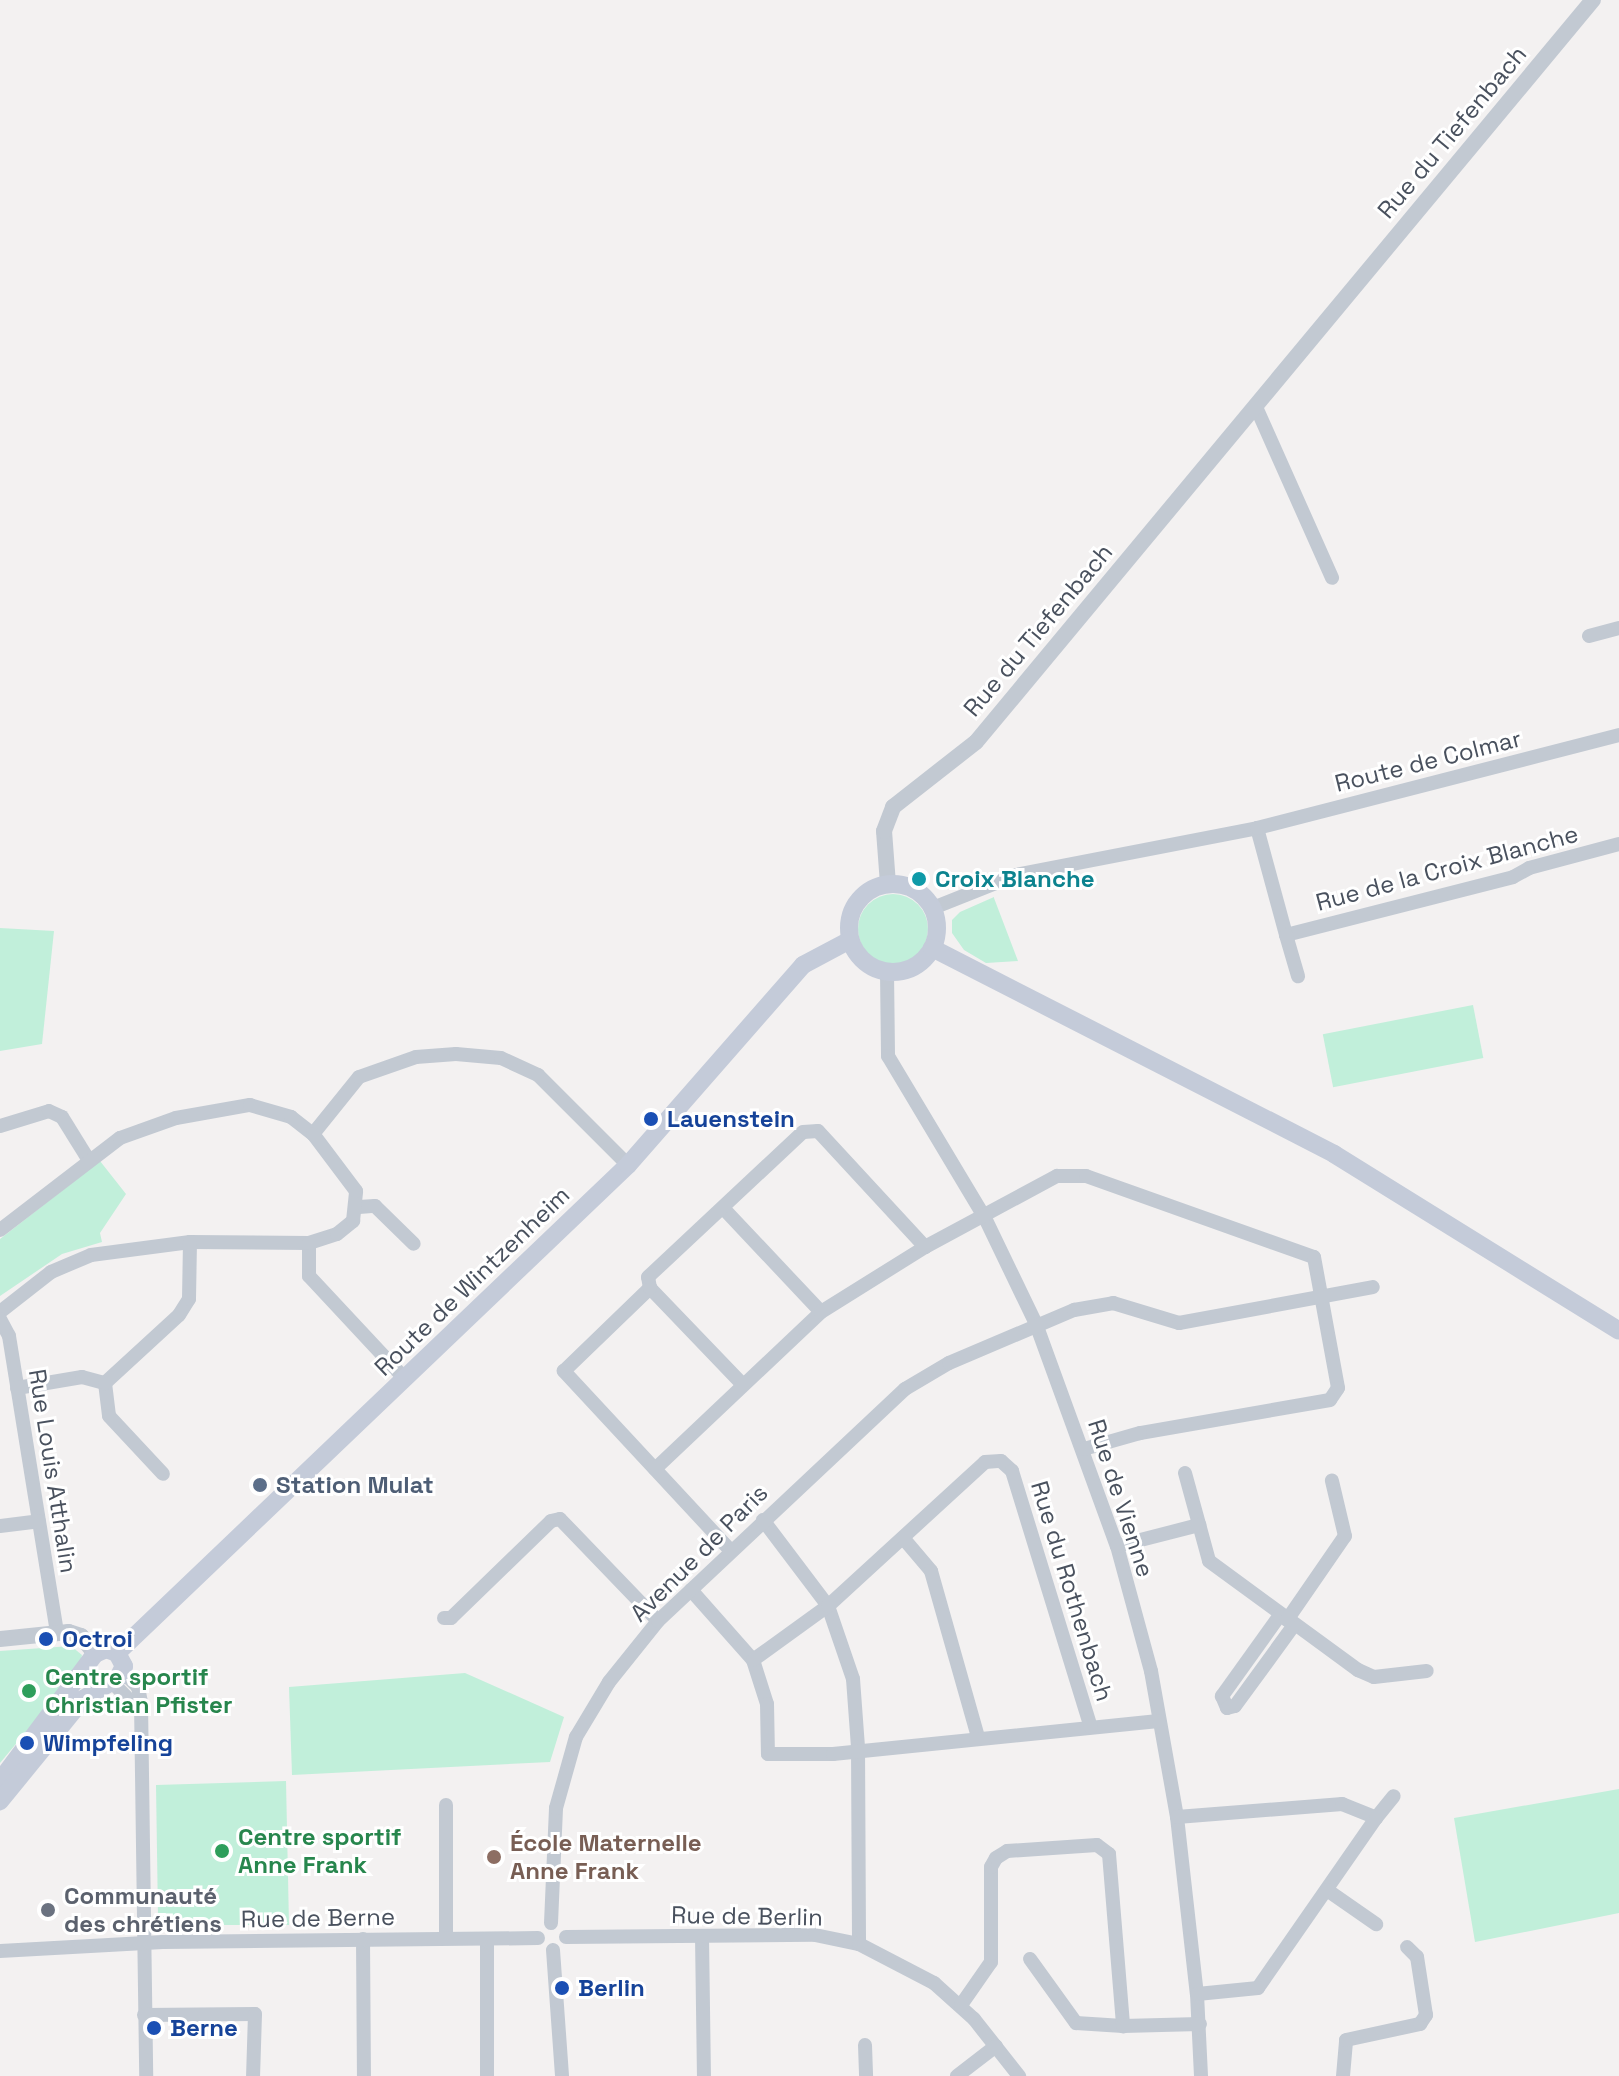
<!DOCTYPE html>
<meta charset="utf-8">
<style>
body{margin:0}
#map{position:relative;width:1619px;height:2076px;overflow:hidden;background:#f3f1f1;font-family:"Space Grotesk",sans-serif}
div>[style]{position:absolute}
.green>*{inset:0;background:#c1efda;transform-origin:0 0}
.round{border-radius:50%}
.minor>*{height:14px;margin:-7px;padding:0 7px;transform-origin:7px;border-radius:7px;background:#c2c9d2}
.tertiary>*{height:16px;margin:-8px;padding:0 8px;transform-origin:8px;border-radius:8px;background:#c2c9d2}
.secondary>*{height:18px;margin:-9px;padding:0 9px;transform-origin:9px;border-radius:9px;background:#c4cbd9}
.secondary>.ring{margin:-9px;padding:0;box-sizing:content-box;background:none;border:18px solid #c4cbd9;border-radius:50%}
.dots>*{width:22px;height:22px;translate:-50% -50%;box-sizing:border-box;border:4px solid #fff;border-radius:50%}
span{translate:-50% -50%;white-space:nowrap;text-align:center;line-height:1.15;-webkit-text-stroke:6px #fff;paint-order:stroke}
.street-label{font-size:24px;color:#49515e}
.culture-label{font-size:24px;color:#0d838f;font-weight:700}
.left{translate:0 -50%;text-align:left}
.transit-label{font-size:24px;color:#164399;font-weight:700}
.service-label{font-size:24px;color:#4e5e75;font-weight:700}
.leisure-label{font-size:24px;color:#27864d;font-weight:700}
.education-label{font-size:24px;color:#785e54;font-weight:700}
.worship-label{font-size:24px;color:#5b616d;font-weight:700}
</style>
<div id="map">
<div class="green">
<i class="round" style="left:858px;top:894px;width:70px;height:70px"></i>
<i style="clip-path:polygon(994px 897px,994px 898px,1018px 961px,986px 963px,964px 950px,952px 933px,952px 920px,960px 912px)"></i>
<i style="clip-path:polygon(0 928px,54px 931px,42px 1044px,0 1051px)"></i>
<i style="left:1473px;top:1005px;width:54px;height:153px;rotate:79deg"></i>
<i style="clip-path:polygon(100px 1161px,126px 1194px,100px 1233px,102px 1242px,62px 1254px,0 1296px,0 1239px)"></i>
<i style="clip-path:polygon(71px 1646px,82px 1655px,79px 1668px,0 1763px,0 1651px)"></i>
<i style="clip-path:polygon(465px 1673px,564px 1717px,550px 1762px,292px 1775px,289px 1687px)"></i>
<i style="clip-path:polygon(286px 1781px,289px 1925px,163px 1925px,158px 1917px,156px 1785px)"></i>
<i style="clip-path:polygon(1619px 1789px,1619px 1913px,1475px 1942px,1454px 1818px)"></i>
</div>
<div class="minor">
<i style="left:1256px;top:407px;width:187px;rotate:66deg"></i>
<i style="left:1589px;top:636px;width:31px;rotate:-15deg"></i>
<i style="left:1257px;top:828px;width:111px;rotate:74.8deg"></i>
<i style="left:1286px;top:935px;width:234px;rotate:-14.3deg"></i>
<i style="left:1513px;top:877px;width:18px;rotate:-29deg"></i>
<i style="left:1529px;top:868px;width:93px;rotate:-14.9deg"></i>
<i style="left:933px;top:908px;width:89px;rotate:-21.7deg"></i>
<i style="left:1016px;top:875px;width:246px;rotate:-11deg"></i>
<i style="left:1257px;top:828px;width:374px;rotate:-14.4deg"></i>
<i style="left:1286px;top:935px;width:43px;rotate:73.7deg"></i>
<i style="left:887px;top:972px;width:84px;rotate:89.3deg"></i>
<i style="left:888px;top:1056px;width:189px;rotate:59.1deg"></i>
<i style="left:985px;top:1218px;width:118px;rotate:64.3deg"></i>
<i style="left:1036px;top:1324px;width:236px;rotate:70deg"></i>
<i style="left:1117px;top:1546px;width:130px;rotate:74.8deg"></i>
<i style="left:1151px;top:1671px;width:148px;rotate:79.9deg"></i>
<i style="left:1177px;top:1817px;width:178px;rotate:83.6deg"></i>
<i style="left:1197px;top:1994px;width:82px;rotate:87.2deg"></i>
<i style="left:0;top:1126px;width:51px;rotate:-17deg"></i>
<i style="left:49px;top:1111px;width:14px;rotate:25deg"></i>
<i style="left:62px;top:1117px;width:49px;rotate:58.2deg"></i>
<i style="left:359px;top:1207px;width:16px;rotate:-4deg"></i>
<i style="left:375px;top:1206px;width:54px;rotate:44.3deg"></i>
<i style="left:724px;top:1209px;width:141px;rotate:46.7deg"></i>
<i style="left:0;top:1230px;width:151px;rotate:-37.5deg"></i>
<i style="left:120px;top:1138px;width:59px;rotate:-19.7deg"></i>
<i style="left:176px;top:1118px;width:75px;rotate:-10deg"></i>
<i style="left:250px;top:1105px;width:43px;rotate:16.3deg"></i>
<i style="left:291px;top:1117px;width:28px;rotate:38deg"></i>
<i style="left:313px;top:1134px;width:73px;rotate:-51.1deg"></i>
<i style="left:359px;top:1077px;width:60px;rotate:-19.3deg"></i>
<i style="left:416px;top:1057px;width:40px;rotate:-4.3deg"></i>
<i style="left:456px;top:1054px;width:45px;rotate:5.1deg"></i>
<i style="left:501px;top:1058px;width:41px;rotate:24.7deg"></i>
<i style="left:538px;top:1075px;width:127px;rotate:45deg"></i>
<i style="left:309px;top:1243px;width:33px;rotate:90deg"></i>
<i style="left:309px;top:1276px;width:141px;rotate:47deg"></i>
<i style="left:650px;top:1288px;width:134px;rotate:46.2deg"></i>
<i style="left:0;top:1312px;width:65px;rotate:-38.1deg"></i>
<i style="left:51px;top:1272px;width:43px;rotate:-23deg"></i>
<i style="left:91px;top:1255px;width:100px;rotate:-7.5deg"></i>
<i style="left:190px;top:1242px;width:119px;rotate:0.5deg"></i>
<i style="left:309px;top:1243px;width:29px;rotate:-18deg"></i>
<i style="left:337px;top:1234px;width:21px;rotate:-39deg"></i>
<i style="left:353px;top:1221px;width:30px;rotate:-84deg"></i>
<i style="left:356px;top:1191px;width:71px;rotate:-127deg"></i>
<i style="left:0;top:1319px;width:19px;rotate:62deg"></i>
<i style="left:9px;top:1336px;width:300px;rotate:80.8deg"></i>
<i style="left:105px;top:1383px;width:33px;rotate:83deg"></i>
<i style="left:109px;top:1416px;width:79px;rotate:47deg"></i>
<i style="left:17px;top:1388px;width:66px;rotate:-9.6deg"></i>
<i style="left:82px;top:1377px;width:24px;rotate:15deg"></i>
<i style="left:105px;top:1383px;width:100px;rotate:-42.6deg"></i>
<i style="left:179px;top:1315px;width:19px;rotate:-58deg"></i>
<i style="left:189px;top:1299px;width:57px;rotate:-89deg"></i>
<i style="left:655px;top:1469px;width:228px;rotate:-43.4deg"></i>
<i style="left:821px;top:1312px;width:123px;rotate:-32deg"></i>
<i style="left:925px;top:1247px;width:150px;rotate:-28.3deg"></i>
<i style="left:1057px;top:1176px;width:29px"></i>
<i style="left:1086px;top:1176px;width:242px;rotate:19.6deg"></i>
<i style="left:1314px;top:1257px;width:133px;rotate:79.6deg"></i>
<i style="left:1338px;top:1388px;width:14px;rotate:124deg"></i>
<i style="left:1330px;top:1400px;width:193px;rotate:170.1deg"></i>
<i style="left:1140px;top:1433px;width:58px;rotate:164.1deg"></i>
<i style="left:1185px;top:1473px;width:91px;rotate:74.7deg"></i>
<i style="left:1209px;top:1561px;width:185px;rotate:36.2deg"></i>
<i style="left:1358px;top:1670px;width:17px;rotate:24deg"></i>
<i style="left:1374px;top:1677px;width:53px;rotate:-6.5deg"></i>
<i style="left:763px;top:1520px;width:108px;rotate:52.9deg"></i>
<i style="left:828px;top:1606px;width:77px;rotate:71.1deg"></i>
<i style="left:853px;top:1679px;width:68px;rotate:85.8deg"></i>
<i style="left:858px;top:1747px;width:197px;rotate:89.7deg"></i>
<i style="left:0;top:1526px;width:39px;rotate:-7deg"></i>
<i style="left:904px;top:1539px;width:42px;rotate:49.8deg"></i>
<i style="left:931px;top:1571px;width:173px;rotate:74.2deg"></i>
<i style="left:1117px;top:1546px;width:85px;rotate:-14.4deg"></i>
<i style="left:731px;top:1551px;width:246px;rotate:-132.9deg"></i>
<i style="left:564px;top:1371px;width:120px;rotate:-44deg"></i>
<i style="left:650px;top:1288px;width:11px;rotate:-100deg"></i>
<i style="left:648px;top:1277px;width:212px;rotate:-43.1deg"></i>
<i style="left:803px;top:1132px;width:15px;rotate:-4deg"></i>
<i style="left:818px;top:1131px;width:158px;rotate:47.3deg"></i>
<i style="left:691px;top:1590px;width:94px;rotate:48.5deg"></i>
<i style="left:753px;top:1660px;width:46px;rotate:72.3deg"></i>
<i style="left:767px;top:1704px;width:50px;rotate:88.9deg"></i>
<i style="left:768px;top:1754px;width:65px"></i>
<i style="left:833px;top:1754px;width:327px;rotate:-5.8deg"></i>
<i style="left:1280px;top:1615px;width:100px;rotate:125.6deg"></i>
<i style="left:1222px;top:1696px;width:13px;rotate:67deg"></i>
<i style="left:1227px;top:1708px;width:8px;rotate:-14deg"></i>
<i style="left:1235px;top:1706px;width:100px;rotate:-53.9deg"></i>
<i style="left:444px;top:1618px;width:7px"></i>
<i style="left:451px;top:1618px;width:139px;rotate:-44.1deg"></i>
<i style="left:551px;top:1521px;width:9px;rotate:-13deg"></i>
<i style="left:560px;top:1519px;width:141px;rotate:46.1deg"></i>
<i style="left:1287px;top:1620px;width:102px;rotate:-55.4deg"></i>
<i style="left:1345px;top:1536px;width:57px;rotate:-103.3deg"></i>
<i style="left:753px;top:1660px;width:92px;rotate:-35.8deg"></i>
<i style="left:828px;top:1606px;width:213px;rotate:-42.5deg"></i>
<i style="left:985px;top:1462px;width:16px;rotate:-4deg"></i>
<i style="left:1001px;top:1461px;width:15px;rotate:42deg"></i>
<i style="left:1012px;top:1471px;width:268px;rotate:72.9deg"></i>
<i style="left:122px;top:1671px;width:23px;rotate:45deg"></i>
<i style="left:138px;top:1687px;width:15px;rotate:79deg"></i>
<i style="left:141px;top:1702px;width:374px;rotate:89.2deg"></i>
<i style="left:111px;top:1681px;width:40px;rotate:46deg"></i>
<i style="left:1177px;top:1817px;width:166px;rotate:-4.5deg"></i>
<i style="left:1342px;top:1804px;width:37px;rotate:22deg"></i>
<i style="left:1376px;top:1818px;width:207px;rotate:124.8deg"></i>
<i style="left:1258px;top:1988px;width:61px;rotate:174.4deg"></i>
<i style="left:1376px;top:1818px;width:28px;rotate:-51deg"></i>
<i style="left:1327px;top:1890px;width:60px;rotate:34.8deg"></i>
<i style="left:551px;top:1923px;width:115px;rotate:-87.5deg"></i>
<i style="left:556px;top:1808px;width:74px;rotate:-74.3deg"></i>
<i style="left:576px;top:1737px;width:64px;rotate:-59deg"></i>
<i style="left:609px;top:1682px;width:78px;rotate:-51.2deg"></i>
<i style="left:658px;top:1621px;width:339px;rotate:-43.2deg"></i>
<i style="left:905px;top:1389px;width:51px;rotate:-30.6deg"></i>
<i style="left:949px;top:1363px;width:136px;rotate:-23deg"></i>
<i style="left:1074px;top:1310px;width:40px;rotate:-10deg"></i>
<i style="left:1113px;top:1303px;width:69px;rotate:16.9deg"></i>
<i style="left:1179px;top:1323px;width:197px;rotate:-10.5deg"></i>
<i style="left:702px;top:1936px;width:140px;rotate:89.2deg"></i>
<i style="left:566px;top:1937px;width:249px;rotate:-0.5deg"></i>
<i style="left:815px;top:1935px;width:45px;rotate:11.6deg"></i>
<i style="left:859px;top:1944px;width:85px;rotate:27.5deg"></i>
<i style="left:934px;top:1983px;width:54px;rotate:42deg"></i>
<i style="left:974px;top:2019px;width:73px;rotate:51.7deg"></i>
<i style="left:446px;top:1938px;width:133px;rotate:-90deg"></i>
<i style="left:363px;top:1939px;width:137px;rotate:89.6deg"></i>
<i style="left:553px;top:1950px;width:126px;rotate:85.9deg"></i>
<i style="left:0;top:1951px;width:163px;rotate:-3.2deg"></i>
<i style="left:163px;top:1942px;width:375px;rotate:-0.6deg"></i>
<i style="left:1030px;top:1959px;width:79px;rotate:54.3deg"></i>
<i style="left:1076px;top:2023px;width:47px;rotate:3.7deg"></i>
<i style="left:961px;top:2005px;width:52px;rotate:-55.1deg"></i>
<i style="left:991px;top:1962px;width:95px;rotate:-90deg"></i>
<i style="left:991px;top:1867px;width:10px;rotate:-61deg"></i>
<i style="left:996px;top:1858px;width:13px;rotate:-32deg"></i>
<i style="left:1007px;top:1851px;width:90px;rotate:-3.8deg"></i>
<i style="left:1097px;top:1845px;width:15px;rotate:37deg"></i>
<i style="left:1109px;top:1854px;width:173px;rotate:85.3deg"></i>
<i style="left:1123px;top:2026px;width:77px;rotate:-1.5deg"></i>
<i style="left:144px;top:2015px;width:111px;rotate:-0.5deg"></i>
<i style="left:255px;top:2014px;width:62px;rotate:91.8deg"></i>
<i style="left:865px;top:2045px;width:31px;rotate:88deg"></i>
<i style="left:487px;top:2076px;width:137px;rotate:-90deg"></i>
<i style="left:957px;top:2076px;width:49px;rotate:-37.6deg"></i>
<i style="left:1343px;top:2076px;width:36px;rotate:-85deg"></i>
<i style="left:1346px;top:2040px;width:76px;rotate:-12.2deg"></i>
<i style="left:1420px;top:2024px;width:11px;rotate:-56deg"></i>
<i style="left:1426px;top:2015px;width:59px;rotate:-98.8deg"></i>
<i style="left:1417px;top:1957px;width:14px;rotate:-135deg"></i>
</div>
<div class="tertiary">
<i style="left:888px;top:884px;width:53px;rotate:-94.3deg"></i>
<i style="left:884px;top:831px;width:26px;rotate:-69deg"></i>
<i style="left:893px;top:807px;width:105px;rotate:-38.1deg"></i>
<i style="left:976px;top:742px;width:965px;rotate:-50.26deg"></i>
<i style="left:0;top:1639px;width:69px;rotate:-5.8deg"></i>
<i style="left:69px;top:1632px;width:13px;rotate:18deg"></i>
<i style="left:81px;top:1636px;width:23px;rotate:52deg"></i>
</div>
<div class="secondary">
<i class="ring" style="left:849px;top:884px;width:70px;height:70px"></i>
<i style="left:932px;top:948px;width:452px;rotate:27.1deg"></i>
<i style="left:1334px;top:1154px;width:335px;rotate:31.8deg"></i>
<i style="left:117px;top:1653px;width:707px;rotate:-43.68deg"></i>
<i style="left:628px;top:1165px;width:266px;rotate:-48.8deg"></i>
<i style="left:803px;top:965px;width:53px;rotate:-28deg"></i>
<i style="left:0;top:1781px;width:159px;rotate:-53.2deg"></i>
<i style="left:95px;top:1654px;width:12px;rotate:-24deg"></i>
<i style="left:106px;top:1649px;width:12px;rotate:20deg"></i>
<i style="left:117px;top:1653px;width:15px;rotate:62deg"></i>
<i style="left:124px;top:1666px;width:13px;rotate:117deg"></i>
<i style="left:118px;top:1678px;width:41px;rotate:149deg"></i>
<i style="left:83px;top:1699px;width:132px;rotate:129.1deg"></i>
</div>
<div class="dots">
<i style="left:919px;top:879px;background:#0f9aa8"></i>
<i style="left:651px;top:1119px;background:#1a4fb4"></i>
<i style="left:260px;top:1485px;background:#5c6f8a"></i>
<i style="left:46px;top:1639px;background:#1a4fb4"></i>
<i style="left:29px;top:1691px;background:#2e9e5b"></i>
<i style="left:27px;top:1743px;background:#1a4fb4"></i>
<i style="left:222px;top:1851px;background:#2e9e5b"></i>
<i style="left:494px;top:1857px;background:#8d6e63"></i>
<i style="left:48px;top:1910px;background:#6b7280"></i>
<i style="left:562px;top:1988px;background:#1a4fb4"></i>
<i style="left:154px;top:2028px;background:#1a4fb4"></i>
</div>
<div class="street-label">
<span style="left:1452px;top:132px;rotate:-50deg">Rue du Tiefenbach</span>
<span style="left:1038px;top:630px;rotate:-50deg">Rue du Tiefenbach</span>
<span style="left:1428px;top:761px;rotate:-14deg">Route de Colmar</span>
<span style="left:1447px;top:868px;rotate:-15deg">Rue de la Croix Blanche</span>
<span style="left:472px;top:1281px;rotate:-44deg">Route de Wintzenheim</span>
<span style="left:53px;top:1471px;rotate:81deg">Rue Louis Atthalin</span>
<span style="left:1121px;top:1498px;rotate:72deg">Rue de Vienne</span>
<span style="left:699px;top:1553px;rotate:-45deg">Avenue de Paris</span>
<span style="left:1072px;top:1591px;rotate:73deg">Rue du Rothenbach</span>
<span style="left:747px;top:1916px;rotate:1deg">Rue de Berlin</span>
<span style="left:318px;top:1918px;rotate:-1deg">Rue de Berne</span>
</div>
<div class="culture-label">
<span class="left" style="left:935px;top:879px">Croix Blanche</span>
</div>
<div class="transit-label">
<span class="left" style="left:667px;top:1119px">Lauenstein</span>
<span class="left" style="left:62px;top:1639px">Octroi</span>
<span class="left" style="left:43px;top:1743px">Wimpfeling</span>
<span class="left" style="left:578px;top:1988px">Berlin</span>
<span class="left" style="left:170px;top:2028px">Berne</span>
</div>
<div class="service-label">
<span class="left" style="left:276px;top:1485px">Station Mulat</span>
</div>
<div class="leisure-label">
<span class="left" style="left:45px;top:1691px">Centre sportif<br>Christian Pfister</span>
<span class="left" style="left:238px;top:1851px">Centre sportif<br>Anne Frank</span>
</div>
<div class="education-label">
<span class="left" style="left:510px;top:1857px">École Maternelle<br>Anne Frank</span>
</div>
<div class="worship-label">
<span class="left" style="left:64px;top:1910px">Communauté<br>des chrétiens</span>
</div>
</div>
